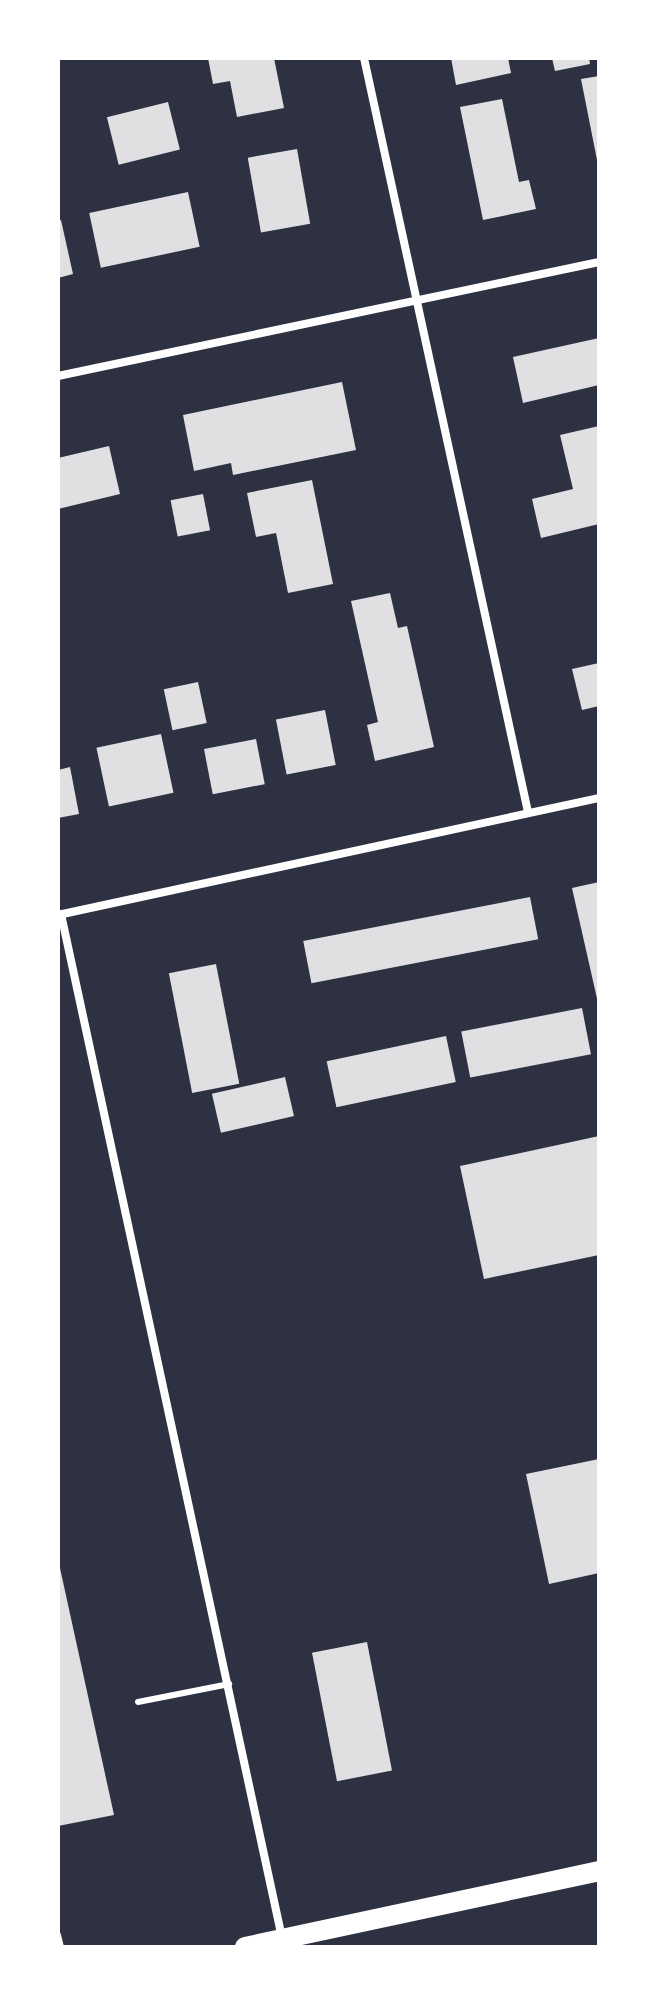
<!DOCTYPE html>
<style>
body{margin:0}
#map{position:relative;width:657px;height:2005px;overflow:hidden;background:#2d3142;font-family:"Noto Sans",sans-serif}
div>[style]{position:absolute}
.building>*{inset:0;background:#e0e0e3;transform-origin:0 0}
.service>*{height:6px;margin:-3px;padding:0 3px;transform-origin:3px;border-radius:3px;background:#fff}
.minor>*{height:8px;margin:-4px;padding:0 4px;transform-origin:4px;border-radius:4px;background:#fff}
.primary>*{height:20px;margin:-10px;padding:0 10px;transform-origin:10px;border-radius:10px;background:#fff}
span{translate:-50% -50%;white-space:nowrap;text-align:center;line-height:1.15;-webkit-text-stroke:8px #fff;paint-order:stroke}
.frame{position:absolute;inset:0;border:60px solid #fff;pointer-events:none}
</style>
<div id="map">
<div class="building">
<i style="clip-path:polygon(208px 58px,274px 58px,284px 108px,237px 117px,230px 81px,213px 84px)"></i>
<i style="clip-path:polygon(451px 58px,508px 58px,511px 73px,456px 85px)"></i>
<i style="clip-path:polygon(552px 58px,589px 58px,590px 64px,555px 71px)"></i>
<i style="clip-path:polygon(599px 76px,599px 165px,598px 165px,581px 79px)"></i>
<i style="clip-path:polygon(502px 99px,519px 182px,529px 180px,536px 209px,483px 220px,460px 107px)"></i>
<i style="left:168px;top:102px;width:49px;height:63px;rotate:76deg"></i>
<i style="left:297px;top:149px;width:76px;height:50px;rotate:80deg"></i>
<i style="left:188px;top:192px;width:56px;height:101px;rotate:78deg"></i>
<i style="clip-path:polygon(61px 220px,73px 274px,58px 278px,58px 221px)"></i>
<i style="clip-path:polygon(599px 338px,599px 385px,523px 403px,513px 357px)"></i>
<i style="clip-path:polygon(342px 382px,356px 450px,233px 475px,231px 463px,194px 471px,183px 415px)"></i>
<i style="clip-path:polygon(599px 426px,599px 524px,541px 538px,532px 499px,573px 489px,560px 435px)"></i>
<i style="clip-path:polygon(109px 446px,120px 494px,58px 509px,58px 458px)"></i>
<i style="clip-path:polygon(312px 480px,333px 584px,288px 593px,276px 533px,256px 537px,247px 493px)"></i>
<i style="left:203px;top:494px;width:37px;height:33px;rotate:79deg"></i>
<i style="clip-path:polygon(390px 593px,398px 628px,407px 626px,434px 747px,375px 761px,367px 725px,378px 722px,351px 601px)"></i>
<i style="clip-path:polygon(599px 663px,599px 706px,582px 710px,572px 669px)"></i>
<i style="left:198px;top:682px;width:42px;height:35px;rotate:78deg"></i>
<i style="left:325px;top:710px;width:56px;height:50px;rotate:79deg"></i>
<i style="left:161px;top:734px;width:60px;height:66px;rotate:78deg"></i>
<i style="left:256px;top:739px;width:46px;height:53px;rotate:79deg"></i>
<i style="clip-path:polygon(70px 767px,79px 814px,58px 818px,58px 770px)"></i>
<i style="clip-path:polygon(599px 882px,599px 1003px,598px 1003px,572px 888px)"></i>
<i style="left:530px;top:897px;width:43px;height:231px;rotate:79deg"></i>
<i style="left:216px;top:964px;width:122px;height:48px;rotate:79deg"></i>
<i style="left:582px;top:1008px;width:47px;height:123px;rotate:79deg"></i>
<i style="left:446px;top:1036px;width:47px;height:122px;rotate:78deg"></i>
<i style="left:285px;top:1077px;width:40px;height:75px;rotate:77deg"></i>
<i style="clip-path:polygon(599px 1136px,599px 1255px,484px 1279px,460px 1166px)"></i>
<i style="clip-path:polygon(599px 1459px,599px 1573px,549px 1584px,526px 1474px)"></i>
<i style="clip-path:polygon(58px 1559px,114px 1815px,58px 1826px)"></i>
<i style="left:367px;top:1642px;width:131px;height:56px;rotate:79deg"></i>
</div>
<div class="service">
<i style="left:138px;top:1702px;width:93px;rotate:-11.2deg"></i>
<i style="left:58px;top:1935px;width:12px;rotate:76deg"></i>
</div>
<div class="minor">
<i style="left:364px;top:58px;width:772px;rotate:77.73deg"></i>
<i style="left:58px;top:376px;width:553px;rotate:-11.9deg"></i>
<i style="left:61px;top:914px;width:1048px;rotate:77.82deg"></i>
<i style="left:58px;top:915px;width:554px;rotate:-12.2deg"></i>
</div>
<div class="primary">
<i style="left:245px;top:1947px;width:362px;rotate:-12.1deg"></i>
</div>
<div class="frame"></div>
</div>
